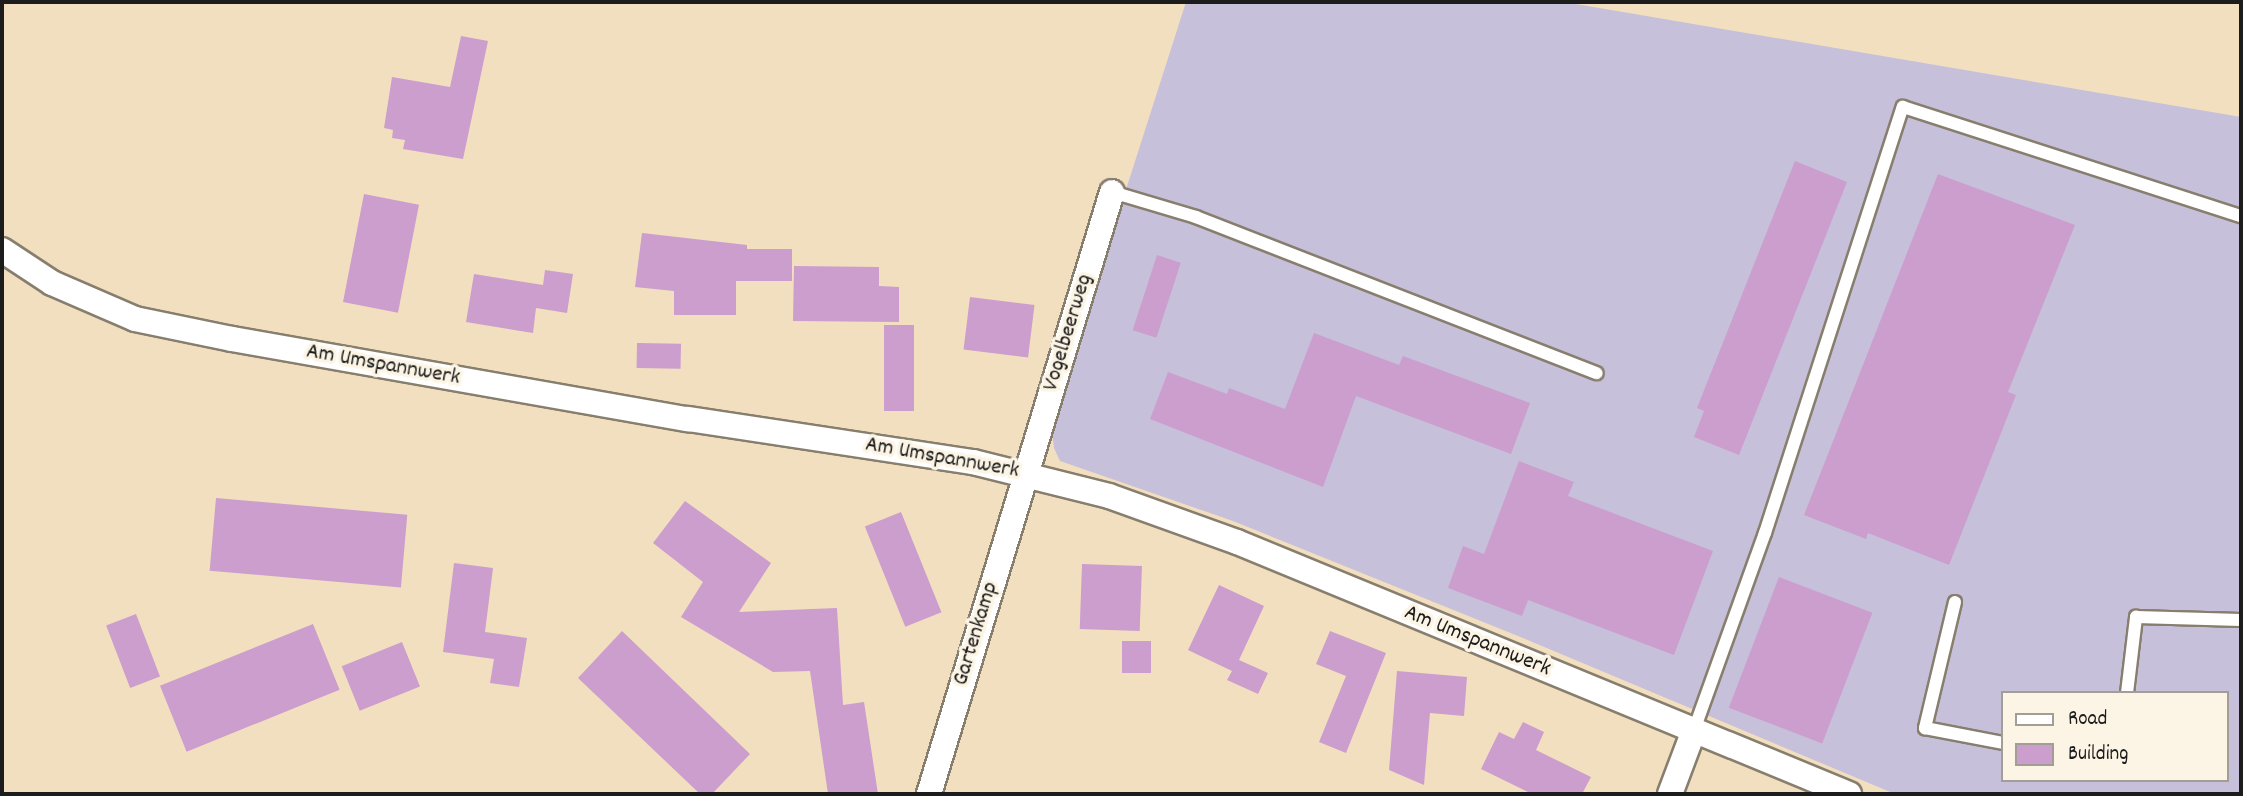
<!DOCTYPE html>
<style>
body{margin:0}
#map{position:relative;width:2243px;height:796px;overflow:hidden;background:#f2dfbf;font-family:Dekko,sans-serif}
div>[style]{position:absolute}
.industrial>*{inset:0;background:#c6c0da}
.building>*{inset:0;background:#cb9ece;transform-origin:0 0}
.roads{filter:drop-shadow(2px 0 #877e6e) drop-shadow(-2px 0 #877e6e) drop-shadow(0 2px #877e6e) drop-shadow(0 -2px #877e6e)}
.lane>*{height:12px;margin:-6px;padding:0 6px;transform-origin:6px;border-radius:6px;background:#fff}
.street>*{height:24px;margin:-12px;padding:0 12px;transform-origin:12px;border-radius:12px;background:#fff}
span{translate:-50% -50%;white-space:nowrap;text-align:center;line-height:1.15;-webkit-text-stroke:7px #fcf5e5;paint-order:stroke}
.street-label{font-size:23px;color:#1c1c1c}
.frame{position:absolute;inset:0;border:4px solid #1c1c1c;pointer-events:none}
.legend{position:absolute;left:2001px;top:691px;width:228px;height:91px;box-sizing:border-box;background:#fcf5e5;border:2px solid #a29e95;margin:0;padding:9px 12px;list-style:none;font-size:21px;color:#1c1c1c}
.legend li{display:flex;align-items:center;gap:14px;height:35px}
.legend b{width:35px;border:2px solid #a29e95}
</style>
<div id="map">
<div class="industrial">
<i style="clip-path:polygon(evenodd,1186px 2px,1564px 2px,2241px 117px,2241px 794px,1895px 794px,1518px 636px,1233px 521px,1060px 461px,1054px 448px,1051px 424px,1186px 2px,2003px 693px,2227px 693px,2227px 780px,2003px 780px,2003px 693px)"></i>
</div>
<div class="building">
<i style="clip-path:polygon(461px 36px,488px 41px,463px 159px,403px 149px,405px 140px,392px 138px,393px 130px,384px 128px,392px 77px,450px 87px)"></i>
<i style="clip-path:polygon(1795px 161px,1847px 182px,1739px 455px,1694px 437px,1704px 411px,1697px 408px)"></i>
<i style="clip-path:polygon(1938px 174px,2075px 225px,2008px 392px,2016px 395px,1949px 565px,1868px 533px,1866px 539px,1804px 515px)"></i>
<i style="left:364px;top:194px;width:56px;height:110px;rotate:11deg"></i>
<i style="clip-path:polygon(642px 233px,747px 245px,747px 249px,792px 249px,792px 281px,736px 281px,736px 315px,674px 315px,674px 291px,635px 287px)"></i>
<i style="left:1157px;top:255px;width:25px;height:79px;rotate:18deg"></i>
<i style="clip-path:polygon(794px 266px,879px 267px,879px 286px,899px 287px,899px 322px,793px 321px)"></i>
<i style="clip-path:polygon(545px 270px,573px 274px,567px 313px,536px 308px,533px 333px,466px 322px,474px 274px,543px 285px)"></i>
<i style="left:970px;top:297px;width:65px;height:53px;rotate:7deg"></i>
<i style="left:884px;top:325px;width:30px;height:86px"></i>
<i style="clip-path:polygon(1314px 333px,1399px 365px,1403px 356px,1530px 403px,1511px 454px,1356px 396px,1323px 487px,1150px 419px,1168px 372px,1227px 394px,1229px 388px,1285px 409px)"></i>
<i style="left:637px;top:343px;width:44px;height:25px;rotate:1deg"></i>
<i style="clip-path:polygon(1519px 461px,1574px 482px,1568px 496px,1713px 551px,1674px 655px,1528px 600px,1522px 616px,1448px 588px,1463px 546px,1484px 554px)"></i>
<i style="left:216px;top:498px;width:192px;height:73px;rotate:5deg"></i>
<i style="clip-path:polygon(685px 501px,771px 563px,739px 612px,837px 608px,843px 705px,864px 702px,878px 794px,828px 794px,810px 671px,773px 672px,681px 617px,703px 582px,653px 543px)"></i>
<i style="left:901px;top:512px;width:108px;height:39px;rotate:68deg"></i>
<i style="clip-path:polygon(454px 563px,493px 568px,485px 632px,527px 638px,519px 687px,490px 683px,494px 659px,443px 652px)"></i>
<i style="left:1082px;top:564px;width:60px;height:65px;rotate:2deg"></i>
<i style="left:1779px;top:577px;width:100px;height:140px;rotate:21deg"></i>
<i style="clip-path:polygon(1219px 585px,1264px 606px,1239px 660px,1268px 673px,1258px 694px,1227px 680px,1232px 671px,1188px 650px)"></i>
<i style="left:136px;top:614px;width:67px;height:32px;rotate:69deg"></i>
<i style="left:313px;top:624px;width:71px;height:165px;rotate:68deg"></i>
<i style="clip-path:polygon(622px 631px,750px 754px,712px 794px,700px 794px,578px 678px)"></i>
<i style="clip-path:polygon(1330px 631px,1386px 653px,1346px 753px,1319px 742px,1346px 676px,1316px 664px)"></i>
<i style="left:1122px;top:641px;width:29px;height:32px"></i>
<i style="left:402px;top:642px;width:48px;height:65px;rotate:68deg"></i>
<i style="clip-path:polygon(1397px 671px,1467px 677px,1464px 716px,1430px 713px,1424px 785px,1389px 770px)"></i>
<i style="clip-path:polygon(1523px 722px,1544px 732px,1536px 750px,1591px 777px,1582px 794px,1532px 794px,1481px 769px,1499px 732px,1514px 739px)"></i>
</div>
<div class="roads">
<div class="lane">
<i style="left:1112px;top:192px;width:88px;rotate:16.6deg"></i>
<i style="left:1196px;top:217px;width:430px;rotate:21.3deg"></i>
<i style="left:1955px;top:602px;width:130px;rotate:103.4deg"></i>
<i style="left:1925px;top:728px;width:79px;rotate:10.9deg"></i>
<i style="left:2127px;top:693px;width:77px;rotate:-83.2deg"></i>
<i style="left:2136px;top:617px;width:105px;rotate:1.6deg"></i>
<i style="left:1694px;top:730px;width:209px;rotate:-70.2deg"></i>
<i style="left:1765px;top:533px;width:448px;rotate:-72.1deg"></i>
<i style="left:1903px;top:107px;width:355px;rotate:17.9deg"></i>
</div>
<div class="street">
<i style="left:2px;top:250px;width:60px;rotate:33.4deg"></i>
<i style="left:52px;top:283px;width:90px;rotate:23.4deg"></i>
<i style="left:135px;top:319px;width:99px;rotate:11.7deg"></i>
<i style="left:232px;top:339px;width:463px;rotate:10deg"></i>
<i style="left:688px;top:419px;width:288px;rotate:8.6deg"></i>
<i style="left:973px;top:462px;width:140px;rotate:14deg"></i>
<i style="left:1109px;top:496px;width:136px;rotate:19.8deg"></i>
<i style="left:1237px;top:542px;width:662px;rotate:22.38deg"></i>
<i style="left:929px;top:794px;width:629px;rotate:-73.09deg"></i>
<i style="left:1670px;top:794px;width:68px;rotate:-69.4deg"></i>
</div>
</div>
<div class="street-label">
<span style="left:1069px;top:333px;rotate:-73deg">Vogelbeerweg</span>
<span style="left:383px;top:366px;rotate:10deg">Am Umspannwerk</span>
<span style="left:942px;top:459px;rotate:10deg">Am Umspannwerk</span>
<span style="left:977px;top:634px;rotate:-73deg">Gartenkamp</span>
<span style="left:1477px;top:642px;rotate:22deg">Am Umspannwerk</span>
</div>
<div class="frame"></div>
<ul class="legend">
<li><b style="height:9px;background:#fff"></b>Road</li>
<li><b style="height:19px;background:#cb9ece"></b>Building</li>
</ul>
</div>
